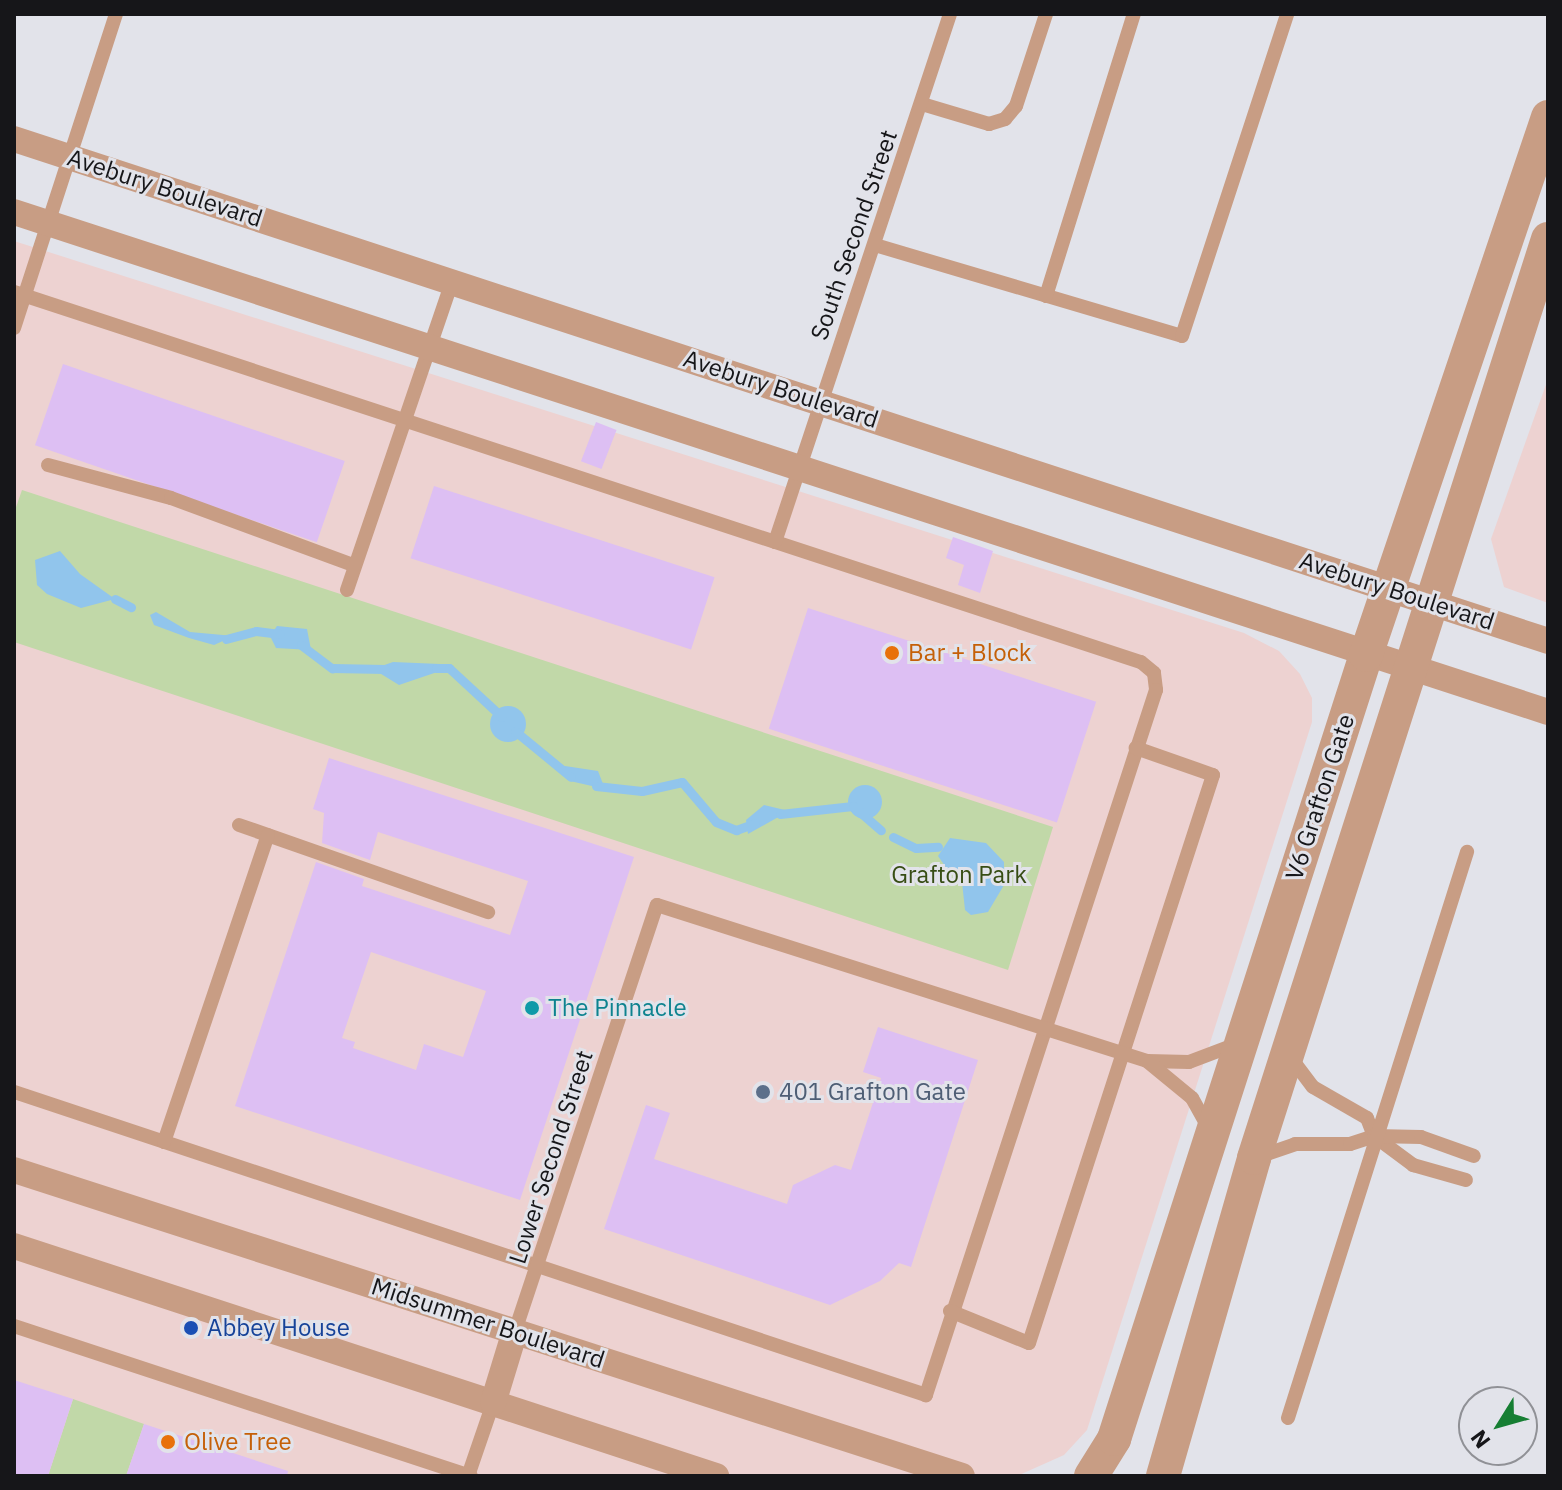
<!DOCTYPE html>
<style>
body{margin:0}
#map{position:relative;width:1562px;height:1490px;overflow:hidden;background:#e2e3ea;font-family:"IBM Plex Sans",sans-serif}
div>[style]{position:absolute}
.commercial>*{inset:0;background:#edd2d1}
.green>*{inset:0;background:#c1d8a8}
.water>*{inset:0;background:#91c5ec}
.round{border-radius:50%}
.stream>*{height:9px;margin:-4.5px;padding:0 4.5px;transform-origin:4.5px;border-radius:4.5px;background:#91c5ec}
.building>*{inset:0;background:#ddbff3;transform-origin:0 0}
.service>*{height:14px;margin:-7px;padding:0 7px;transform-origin:7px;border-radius:7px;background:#c89d84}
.minor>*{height:26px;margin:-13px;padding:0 13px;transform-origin:13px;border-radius:13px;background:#c89d84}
.tertiary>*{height:34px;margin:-17px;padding:0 17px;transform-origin:17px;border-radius:17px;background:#c89d84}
.dots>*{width:22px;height:22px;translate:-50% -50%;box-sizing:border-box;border:4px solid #e2e3ea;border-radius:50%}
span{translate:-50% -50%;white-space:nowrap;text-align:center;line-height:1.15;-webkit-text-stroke:6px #e2e3ea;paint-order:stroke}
.street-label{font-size:24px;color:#161619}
.food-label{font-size:24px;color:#c56008}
.left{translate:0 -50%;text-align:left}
.park-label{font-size:24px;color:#374d14}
.culture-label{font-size:24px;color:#0d838f}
.service-label{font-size:24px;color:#4e5e75}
.transit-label{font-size:24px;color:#164399}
.frame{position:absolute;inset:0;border:16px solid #161619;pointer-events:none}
.north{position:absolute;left:1458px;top:1386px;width:80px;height:80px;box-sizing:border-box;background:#e2e3ea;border:2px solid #909196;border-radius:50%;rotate:233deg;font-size:22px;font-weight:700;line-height:32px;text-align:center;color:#161619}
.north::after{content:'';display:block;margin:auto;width:28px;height:36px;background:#167e33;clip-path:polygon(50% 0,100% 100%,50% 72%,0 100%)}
</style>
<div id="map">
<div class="commercial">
<i style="clip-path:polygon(14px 241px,1244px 633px,1279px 651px,1300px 674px,1312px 698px,1312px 722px,1087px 1430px,1064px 1455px,1017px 1476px,14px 1476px)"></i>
<i style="clip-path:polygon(1548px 379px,1548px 603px,1504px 587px,1491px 539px)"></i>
</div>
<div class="green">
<i style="clip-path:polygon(22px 490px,1053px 827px,1008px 970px,14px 642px,14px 513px)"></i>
<i style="clip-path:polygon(73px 1399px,144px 1424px,126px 1476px,48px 1476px)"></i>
</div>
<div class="water">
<i style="clip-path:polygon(60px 551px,80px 574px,115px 599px,81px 608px,47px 594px,37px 585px,35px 560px)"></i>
<i style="clip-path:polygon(156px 612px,190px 632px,234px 636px,214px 645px,189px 638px,154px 625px,150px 615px)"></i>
<i style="clip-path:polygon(277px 626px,307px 629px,311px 650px,276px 648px,270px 636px)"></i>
<i style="clip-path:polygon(393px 662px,440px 664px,449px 668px,399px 685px,373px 669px)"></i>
<i class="round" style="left:490px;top:706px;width:36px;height:36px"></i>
<i style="clip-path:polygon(565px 766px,598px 771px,605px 789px,570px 781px,561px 774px)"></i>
<i class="round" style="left:848px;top:785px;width:34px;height:34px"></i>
<i style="clip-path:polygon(764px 805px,789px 811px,748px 834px,746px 820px)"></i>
<i style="clip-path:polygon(950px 838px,986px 843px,1004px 862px,1004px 885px,988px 912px,971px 915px,965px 910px,961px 873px,947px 869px,938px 856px)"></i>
</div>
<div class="stream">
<i style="left:115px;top:599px;width:18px;rotate:27deg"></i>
<i style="left:226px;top:639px;width:31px;rotate:-15deg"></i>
<i style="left:256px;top:631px;width:24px;rotate:7deg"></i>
<i style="left:301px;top:645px;width:39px;rotate:37deg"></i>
<i style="left:332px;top:668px;width:53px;rotate:1.1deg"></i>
<i style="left:436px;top:668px;width:13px"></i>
<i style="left:449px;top:668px;width:72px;rotate:42.8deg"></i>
<i style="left:515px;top:731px;width:72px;rotate:39.4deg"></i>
<i style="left:596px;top:786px;width:46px;rotate:6.2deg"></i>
<i style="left:642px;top:791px;width:41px;rotate:-12.7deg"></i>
<i style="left:682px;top:782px;width:52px;rotate:49.6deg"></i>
<i style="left:716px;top:822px;width:22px;rotate:22deg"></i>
<i style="left:736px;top:830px;width:20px;rotate:-20deg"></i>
<i style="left:780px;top:814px;width:73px;rotate:-6.3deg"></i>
<i style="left:853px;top:806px;width:37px;rotate:41deg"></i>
<i style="left:893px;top:837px;width:25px;rotate:26deg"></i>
<i style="left:916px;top:848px;width:22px;rotate:-3deg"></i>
</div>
<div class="building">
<i style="left:63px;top:364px;width:298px;height:86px;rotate:19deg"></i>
<i style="left:596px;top:422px;width:22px;height:42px;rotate:21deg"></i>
<i style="left:434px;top:486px;width:295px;height:76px;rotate:18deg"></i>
<i style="clip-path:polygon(953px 537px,993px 551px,980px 593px,958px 585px,964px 565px,946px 558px)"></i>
<i style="left:808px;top:608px;width:303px;height:127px;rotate:18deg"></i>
<i style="clip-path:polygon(evenodd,329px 758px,634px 857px,520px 1200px,235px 1106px,316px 862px,364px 879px,362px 886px,510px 935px,528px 881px,378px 832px,370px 860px,322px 843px,324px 813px,313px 809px,329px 758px,371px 952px,486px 991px,463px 1057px,424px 1044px,416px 1070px,353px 1048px,355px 1042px,342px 1038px,371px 952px)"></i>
<i style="clip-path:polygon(878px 1027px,978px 1060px,911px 1267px,899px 1263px,880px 1281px,830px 1305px,604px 1229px,646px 1105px,670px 1113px,654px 1159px,787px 1204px,793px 1185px,835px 1165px,851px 1170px,881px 1078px,863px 1072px)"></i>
<i style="clip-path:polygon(14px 1380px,73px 1399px,48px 1476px,14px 1476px)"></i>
<i style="clip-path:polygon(144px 1424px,288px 1471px,287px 1476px,126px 1476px)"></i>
</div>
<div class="service">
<i style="left:922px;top:104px;width:70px;rotate:16.6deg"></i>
<i style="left:989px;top:124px;width:17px;rotate:-17deg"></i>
<i style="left:1005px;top:119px;width:17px;rotate:-50deg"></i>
<i style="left:1016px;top:106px;width:97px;rotate:-71.9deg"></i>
<i style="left:875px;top:245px;width:320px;rotate:16.5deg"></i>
<i style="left:1182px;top:336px;width:339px;rotate:-71.9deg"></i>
<i style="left:14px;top:292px;width:1186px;rotate:18.18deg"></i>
<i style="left:1141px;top:662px;width:17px;rotate:40deg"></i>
<i style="left:1154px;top:673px;width:17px;rotate:83deg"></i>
<i style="left:1156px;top:690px;width:742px;rotate:108.07deg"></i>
<i style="left:926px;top:1395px;width:961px;rotate:-161.62deg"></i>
<i style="left:1046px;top:296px;width:295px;rotate:-72.7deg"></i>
<i style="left:14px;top:328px;width:330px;rotate:-72deg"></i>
<i style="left:48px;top:465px;width:127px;rotate:15deg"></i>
<i style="left:171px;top:498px;width:194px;rotate:20.2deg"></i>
<i style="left:775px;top:542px;width:556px;rotate:-71.66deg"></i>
<i style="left:347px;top:590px;width:326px;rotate:-71.2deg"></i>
<i style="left:239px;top:825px;width:264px;rotate:19.3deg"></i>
<i style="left:1291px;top:1058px;width:36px;rotate:53deg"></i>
<i style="left:1313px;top:1087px;width:62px;rotate:29.9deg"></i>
<i style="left:1367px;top:1118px;width:19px;rotate:69deg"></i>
<i style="left:1374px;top:1136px;width:49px;rotate:36.6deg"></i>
<i style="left:1413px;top:1165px;width:55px;rotate:15.8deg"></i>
<i style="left:1147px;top:1061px;width:42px;rotate:1.4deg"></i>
<i style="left:1189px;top:1062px;width:53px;rotate:-20.8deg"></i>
<i style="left:164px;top:1142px;width:324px;rotate:-71.3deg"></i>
<i style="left:1258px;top:1157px;width:39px;rotate:-19deg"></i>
<i style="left:1295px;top:1144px;width:55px"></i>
<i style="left:1350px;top:1144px;width:25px;rotate:-18deg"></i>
<i style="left:1374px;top:1136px;width:47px;rotate:1.2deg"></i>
<i style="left:1421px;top:1137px;width:56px;rotate:19.7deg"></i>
<i style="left:950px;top:1311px;width:85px;rotate:22.1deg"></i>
<i style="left:1029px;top:1343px;width:597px;rotate:-72.05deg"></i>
<i style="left:1213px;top:775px;width:82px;rotate:-160.7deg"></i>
<i style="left:14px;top:1326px;width:481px;rotate:18.2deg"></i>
<i style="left:515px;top:1331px;width:449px;rotate:-71.6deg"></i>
<i style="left:657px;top:905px;width:514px;rotate:17.66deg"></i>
<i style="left:1147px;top:1061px;width:58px;rotate:39.4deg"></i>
<i style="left:1192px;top:1098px;width:33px;rotate:61deg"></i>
<i style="left:1288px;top:1418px;width:594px;rotate:-72.45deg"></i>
<i style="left:468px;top:1476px;width:77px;rotate:-71.1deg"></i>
</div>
<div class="minor">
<i style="left:14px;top:139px;width:1614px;rotate:18.12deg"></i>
<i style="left:14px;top:212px;width:1613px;rotate:18.05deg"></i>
<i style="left:14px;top:1170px;width:996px;rotate:17.89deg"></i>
<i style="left:14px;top:1246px;width:739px;rotate:18.14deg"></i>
<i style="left:493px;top:1403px;width:75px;rotate:-73deg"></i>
</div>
<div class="tertiary">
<i style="left:1091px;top:1476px;width:44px;rotate:-58.1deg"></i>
<i style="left:1114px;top:1439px;width:824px;rotate:-72.18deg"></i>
<i style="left:1366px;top:655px;width:568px;rotate:-71.31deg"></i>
<i style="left:1163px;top:1476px;width:331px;rotate:-74deg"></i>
<i style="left:1254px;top:1158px;width:965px;rotate:-72.26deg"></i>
</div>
<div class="dots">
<i style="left:892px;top:653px;background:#e8710a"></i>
<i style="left:532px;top:1008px;background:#0f9aa8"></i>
<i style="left:763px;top:1092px;background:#5c6f8a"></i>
<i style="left:191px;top:1328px;background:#1a4fb4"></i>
<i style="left:168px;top:1442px;background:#e8710a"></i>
</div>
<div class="street-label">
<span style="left:165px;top:188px;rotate:18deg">Avebury Boulevard</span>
<span style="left:854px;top:235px;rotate:-71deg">South Second Street</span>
<span style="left:781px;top:389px;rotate:18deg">Avebury Boulevard</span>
<span style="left:1397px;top:591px;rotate:18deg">Avebury Boulevard</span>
<span style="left:1320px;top:797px;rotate:-72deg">V6 Grafton Gate</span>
<span style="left:551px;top:1157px;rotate:-72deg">Lower Second Street</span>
<span style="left:488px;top:1323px;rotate:18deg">Midsummer Boulevard</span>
</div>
<div class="food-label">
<span class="left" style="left:908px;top:653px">Bar + Block</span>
<span class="left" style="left:184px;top:1442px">Olive Tree</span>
</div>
<div class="park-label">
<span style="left:959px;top:875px">Grafton Park</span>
</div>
<div class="culture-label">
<span class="left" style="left:548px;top:1008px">The Pinnacle</span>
</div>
<div class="service-label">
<span class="left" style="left:779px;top:1092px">401 Grafton Gate</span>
</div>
<div class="transit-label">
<span class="left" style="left:207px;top:1328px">Abbey House</span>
</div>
<div class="frame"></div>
<div class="north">N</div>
</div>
